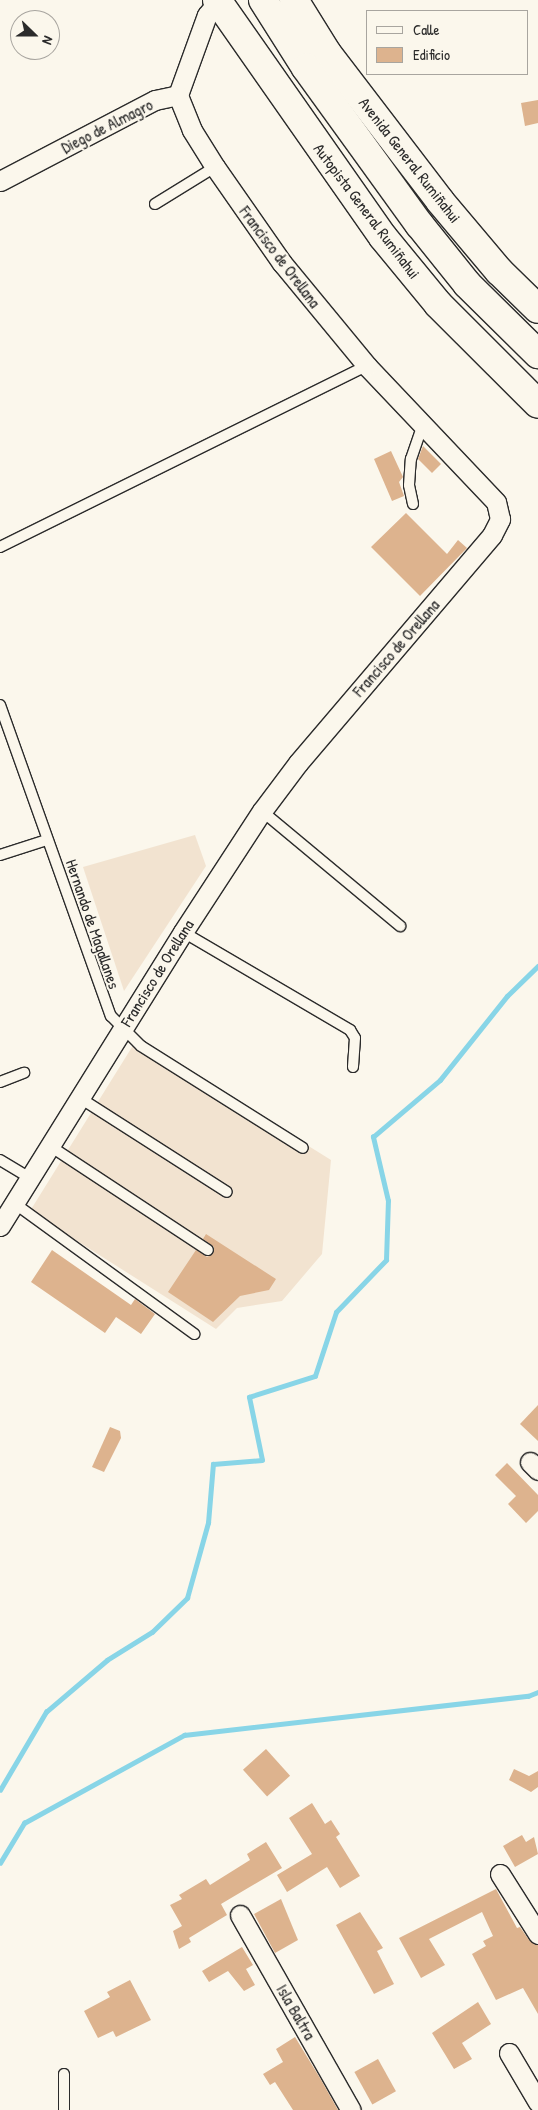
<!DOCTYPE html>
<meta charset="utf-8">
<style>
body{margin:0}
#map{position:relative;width:538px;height:2110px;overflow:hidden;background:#fbf7ec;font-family:"Patrick Hand",sans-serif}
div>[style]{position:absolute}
.built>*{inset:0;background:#f2e3d0}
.stream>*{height:4.5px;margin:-2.25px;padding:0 2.25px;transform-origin:2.25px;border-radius:2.25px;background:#88d5e7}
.building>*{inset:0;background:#ddb38e;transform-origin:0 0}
.roads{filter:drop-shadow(1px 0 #2b2b2b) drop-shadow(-1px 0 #2b2b2b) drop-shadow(0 1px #2b2b2b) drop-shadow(0 -1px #2b2b2b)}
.service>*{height:10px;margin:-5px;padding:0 5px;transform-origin:5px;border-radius:5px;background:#fbf7ec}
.minor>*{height:19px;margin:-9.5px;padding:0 9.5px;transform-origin:9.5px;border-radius:9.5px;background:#fbf7ec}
.primary>*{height:28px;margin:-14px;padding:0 14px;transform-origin:14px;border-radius:14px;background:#fbf7ec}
.trunk>*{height:28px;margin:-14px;padding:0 14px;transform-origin:14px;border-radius:14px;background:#fbf7ec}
span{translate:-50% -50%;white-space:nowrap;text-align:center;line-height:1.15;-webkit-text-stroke:4px #fbf7ec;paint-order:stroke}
.street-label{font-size:16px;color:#2b2b2b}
.legend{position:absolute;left:366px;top:10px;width:162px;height:65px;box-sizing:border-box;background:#fbf7ec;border:1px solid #a8a59f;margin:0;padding:6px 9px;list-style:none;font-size:15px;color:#2b2b2b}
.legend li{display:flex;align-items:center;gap:10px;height:25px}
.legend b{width:25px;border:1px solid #a8a59f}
.north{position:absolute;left:10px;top:10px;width:50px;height:50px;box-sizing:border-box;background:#fbf7ec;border:1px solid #a8a59f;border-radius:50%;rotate:112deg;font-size:14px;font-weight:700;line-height:20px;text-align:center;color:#2b2b2b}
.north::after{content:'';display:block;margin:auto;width:18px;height:22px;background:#2b2b2b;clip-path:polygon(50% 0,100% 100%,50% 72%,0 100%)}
</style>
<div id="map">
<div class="built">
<i style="clip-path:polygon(195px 835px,206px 866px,124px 991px,83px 867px)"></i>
<i style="clip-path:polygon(137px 1039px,331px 1160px,322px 1254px,282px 1301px,237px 1308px,216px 1329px,30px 1211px)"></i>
</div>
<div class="stream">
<i style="left:0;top:1790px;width:91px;rotate:-59.5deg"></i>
<i style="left:46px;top:1712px;width:80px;rotate:-40.4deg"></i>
<i style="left:107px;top:1660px;width:53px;rotate:-31.9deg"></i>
<i style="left:152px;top:1632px;width:49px;rotate:-44.2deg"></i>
<i style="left:187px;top:1598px;width:78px;rotate:-74.4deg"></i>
<i style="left:208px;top:1523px;width:59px;rotate:-85.2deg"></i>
<i style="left:213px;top:1464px;width:49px;rotate:-4.7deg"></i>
<i style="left:262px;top:1460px;width:64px;rotate:-101.7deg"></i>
<i style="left:249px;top:1397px;width:69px;rotate:-17.7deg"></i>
<i style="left:315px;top:1376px;width:67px;rotate:-71.8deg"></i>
<i style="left:336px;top:1312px;width:72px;rotate:-46.1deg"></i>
<i style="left:386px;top:1260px;width:59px;rotate:-88.1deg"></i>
<i style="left:388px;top:1201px;width:66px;rotate:-103.2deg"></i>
<i style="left:373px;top:1137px;width:88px;rotate:-40.4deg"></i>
<i style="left:440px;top:1080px;width:107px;rotate:-51.4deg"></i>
<i style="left:507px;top:996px;width:43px;rotate:-44.1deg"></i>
<i style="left:0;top:1863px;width:47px;rotate:-59deg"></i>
<i style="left:24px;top:1823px;width:183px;rotate:-28.8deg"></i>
<i style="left:184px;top:1735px;width:346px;rotate:-6.5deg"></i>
<i style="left:528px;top:1696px;width:11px;rotate:-22deg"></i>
</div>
<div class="building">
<i style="clip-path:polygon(538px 100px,538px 123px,525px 126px,521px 103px)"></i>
<i style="clip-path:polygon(423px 446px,441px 464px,432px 473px,418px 459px)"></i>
<i style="clip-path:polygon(391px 451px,403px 477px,399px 482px,404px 496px,392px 501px,374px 459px)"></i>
<i style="clip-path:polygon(406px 513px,447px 554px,458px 540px,467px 548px,420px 596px,371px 547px)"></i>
<i style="clip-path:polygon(206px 1234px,276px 1279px,269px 1290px,240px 1296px,213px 1322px,168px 1292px,196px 1250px,207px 1257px,213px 1254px,214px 1247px,203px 1239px)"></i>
<i style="clip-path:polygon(52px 1250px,131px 1305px,135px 1299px,155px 1314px,141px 1334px,116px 1317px,105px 1333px,31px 1282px)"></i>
<i style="clip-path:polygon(538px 1405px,538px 1441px,520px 1424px)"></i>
<i style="clip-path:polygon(110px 1427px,120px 1431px,121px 1438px,104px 1472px,92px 1467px)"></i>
<i style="clip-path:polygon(507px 1463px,538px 1495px,538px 1511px,526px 1523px,508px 1504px,516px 1496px,495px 1475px)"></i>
<i style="left:266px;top:1749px;width:36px;height:31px;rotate:48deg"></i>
<i style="clip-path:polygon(514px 1769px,529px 1776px,538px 1771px,538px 1787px,531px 1792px,509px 1780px)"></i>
<i style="clip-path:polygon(312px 1803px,325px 1824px,331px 1820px,340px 1834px,336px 1837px,360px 1876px,340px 1888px,327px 1867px,287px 1892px,277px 1875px,312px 1854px,289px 1818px)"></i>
<i style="clip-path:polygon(522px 1835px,526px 1842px,534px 1837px,538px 1854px,515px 1867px,503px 1846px)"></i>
<i style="clip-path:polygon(266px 1842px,282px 1868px,221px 1904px,227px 1915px,189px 1938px,191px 1942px,179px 1949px,173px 1931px,182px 1926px,170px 1905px,182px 1899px,179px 1895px,206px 1879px,210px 1885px,250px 1860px,247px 1854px)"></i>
<i style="clip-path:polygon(496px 1889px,517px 1928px,520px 1927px,529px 1940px,538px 1945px,538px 2014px,523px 1988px,496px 2000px,472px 1954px,486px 1946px,483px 1941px,493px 1936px,482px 1912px,429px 1939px,445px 1965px,421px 1978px,399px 1938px)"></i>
<i style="clip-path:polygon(281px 1899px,298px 1940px,275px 1953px,254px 1914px)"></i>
<i style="clip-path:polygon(360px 1912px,383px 1948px,377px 1951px,394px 1984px,374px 1994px,336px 1925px)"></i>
<i style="clip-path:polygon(242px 1947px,253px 1965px,246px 1969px,255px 1985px,244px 1991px,228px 1971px,209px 1982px,202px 1971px)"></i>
<i style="clip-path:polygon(130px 1980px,151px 2020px,116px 2037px,113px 2031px,98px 2038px,84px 2011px,110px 1997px,107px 1992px)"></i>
<i style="clip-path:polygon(478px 2002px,491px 2024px,462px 2043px,472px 2059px,454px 2069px,432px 2033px)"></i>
<i style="clip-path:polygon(295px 2037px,320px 2078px,338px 2110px,293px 2110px,275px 2082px,270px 2085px,263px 2074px,283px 2062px,276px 2049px)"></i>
<i style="left:378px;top:2059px;width:37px;height:27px;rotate:61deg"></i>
</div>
<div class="roads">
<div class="service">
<i style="left:155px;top:204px;width:70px;rotate:-31.7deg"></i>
<i style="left:413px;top:504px;width:19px;rotate:-102deg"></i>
<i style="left:409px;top:485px;width:26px;rotate:-86deg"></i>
<i style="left:411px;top:459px;width:36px;rotate:-71deg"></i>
<i style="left:0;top:547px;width:409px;rotate:-26.3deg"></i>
<i style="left:0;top:705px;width:330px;rotate:70.4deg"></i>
<i style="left:111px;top:1016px;width:42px;rotate:45deg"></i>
<i style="left:141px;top:1046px;width:191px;rotate:32.2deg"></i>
<i style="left:262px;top:811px;width:180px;rotate:39.8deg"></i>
<i style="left:0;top:855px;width:49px;rotate:-17.7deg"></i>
<i style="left:183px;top:932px;width:194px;rotate:30.4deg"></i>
<i style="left:350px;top:1030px;width:9px;rotate:58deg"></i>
<i style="left:355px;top:1038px;width:29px;rotate:94deg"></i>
<i style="left:0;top:1082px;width:26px;rotate:-21deg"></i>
<i style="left:80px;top:1098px;width:174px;rotate:32.6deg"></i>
<i style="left:50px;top:1146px;width:189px;rotate:33.4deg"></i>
<i style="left:0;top:1160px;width:35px;rotate:31deg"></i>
<i style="left:14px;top:1203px;width:223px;rotate:36deg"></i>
<i style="left:64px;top:2110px;width:36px;rotate:-90deg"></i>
</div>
<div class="minor">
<i style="left:178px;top:95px;width:85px;rotate:-70.1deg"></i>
<i style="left:207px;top:15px;width:17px;rotate:-50deg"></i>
<i style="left:0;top:181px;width:175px;rotate:-27.6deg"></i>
<i style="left:155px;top:100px;width:24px;rotate:-12deg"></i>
<i style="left:0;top:1226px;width:346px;rotate:-58.1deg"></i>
<i style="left:183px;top:932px;width:145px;rotate:-56.9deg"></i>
<i style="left:262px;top:811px;width:60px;rotate:-53.1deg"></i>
<i style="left:298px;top:763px;width:299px;rotate:-49.6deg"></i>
<i style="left:492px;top:535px;width:18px;rotate:-63deg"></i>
<i style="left:500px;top:519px;width:17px;rotate:-103deg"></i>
<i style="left:496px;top:502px;width:187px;rotate:-133.5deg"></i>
<i style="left:367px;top:366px;width:134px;rotate:-129.5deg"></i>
<i style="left:282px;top:263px;width:117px;rotate:-124.9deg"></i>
<i style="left:215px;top:167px;width:44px;rotate:-121.9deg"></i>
<i style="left:192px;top:130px;width:38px;rotate:-112deg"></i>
<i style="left:530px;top:1462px;width:11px;rotate:45deg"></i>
<i style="left:500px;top:1874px;width:71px;rotate:57.7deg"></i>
<i style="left:240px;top:1915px;width:224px;rotate:60.4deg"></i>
<i style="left:509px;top:2053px;width:57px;rotate:59.4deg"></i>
</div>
<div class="primary">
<i style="left:294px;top:0;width:62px;rotate:58.1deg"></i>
<i style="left:327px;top:53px;width:186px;rotate:52.6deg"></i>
<i style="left:440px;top:201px;width:92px;rotate:49.9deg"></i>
<i style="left:499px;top:271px;width:54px;rotate:44.3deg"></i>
</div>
<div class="trunk">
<i style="left:217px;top:0;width:289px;rotate:55deg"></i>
<i style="left:383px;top:237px;width:87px;rotate:50.6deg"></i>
<i style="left:438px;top:304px;width:141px;rotate:45deg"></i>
<i style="left:263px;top:0;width:80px;rotate:57.7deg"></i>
<i style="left:306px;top:68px;width:193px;rotate:54.1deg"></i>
<i style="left:419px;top:224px;width:77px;rotate:51.3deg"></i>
<i style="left:467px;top:284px;width:100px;rotate:44.6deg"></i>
</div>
</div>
<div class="street-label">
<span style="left:107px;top:126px;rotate:-27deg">Diego de Almagro</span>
<span style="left:410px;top:160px;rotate:52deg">Avenida General Rumiñahui</span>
<span style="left:367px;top:211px;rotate:53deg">Autopista General Rumiñahui</span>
<span style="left:280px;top:257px;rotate:53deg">Francisco de Orellana</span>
<span style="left:396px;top:648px;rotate:-49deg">Francisco de Orellana</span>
<span style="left:93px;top:924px;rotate:71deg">Hernando de Magallanes</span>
<span style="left:157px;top:973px;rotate:-58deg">Francisco de Orellana</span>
<span style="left:296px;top:2012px;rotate:60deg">Isla Baltra</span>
</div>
<ul class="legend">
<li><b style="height:6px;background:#fbf7ec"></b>Calle</li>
<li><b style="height:14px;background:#ddb38e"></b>Edificio</li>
</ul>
<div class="north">N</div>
</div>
